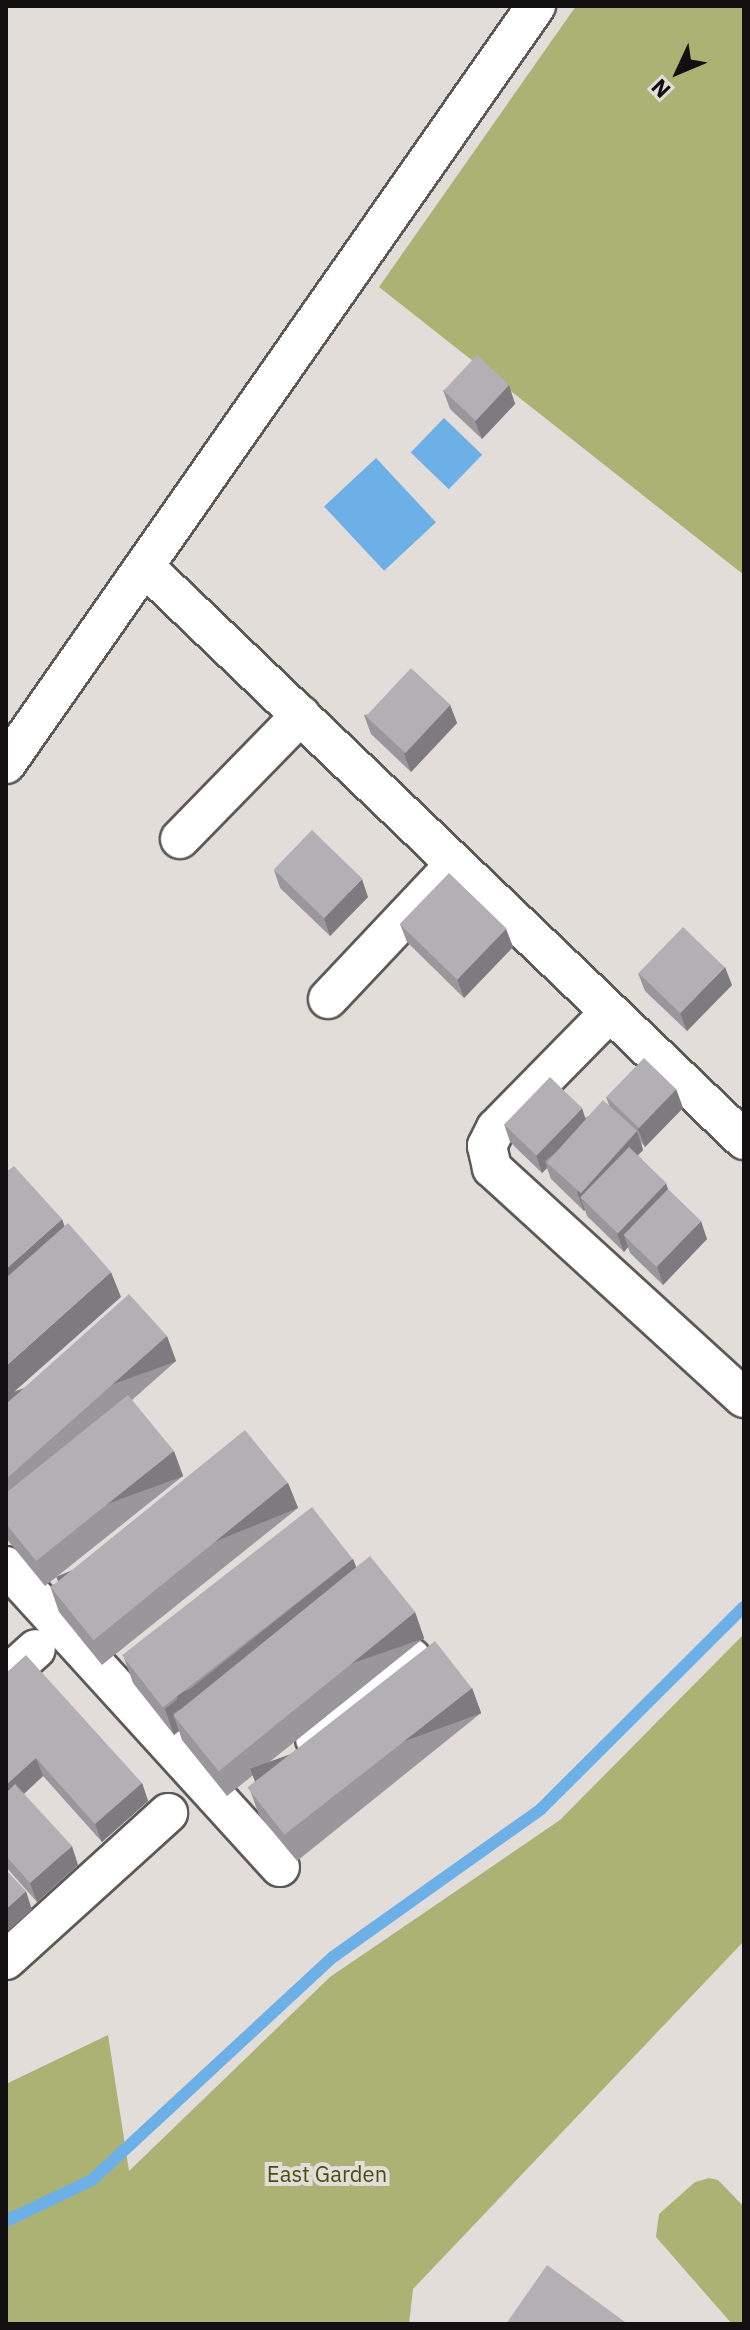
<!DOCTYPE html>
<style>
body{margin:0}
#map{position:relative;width:750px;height:2330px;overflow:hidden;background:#e3ddda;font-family:"IBM Plex Sans",sans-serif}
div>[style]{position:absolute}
.green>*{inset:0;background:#acb174}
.water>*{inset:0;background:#6db0e7;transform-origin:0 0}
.stream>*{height:12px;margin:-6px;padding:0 6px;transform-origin:6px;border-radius:6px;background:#6db0e7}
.roads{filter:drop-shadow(2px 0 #5e5957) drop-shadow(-2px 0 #5e5957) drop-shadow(0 2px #5e5957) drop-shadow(0 -2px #5e5957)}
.minor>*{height:38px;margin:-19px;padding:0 19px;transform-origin:19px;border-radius:19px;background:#fff}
.wall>*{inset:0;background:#99979c}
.shaded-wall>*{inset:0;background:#7d7b7f;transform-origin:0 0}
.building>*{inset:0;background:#b2b0b5;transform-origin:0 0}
span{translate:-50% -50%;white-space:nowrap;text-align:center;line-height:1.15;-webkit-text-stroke:8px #e3ddda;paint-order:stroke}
.park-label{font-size:22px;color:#4b4e10}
.frame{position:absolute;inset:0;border:8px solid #110f0f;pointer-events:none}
.north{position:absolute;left:638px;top:32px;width:80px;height:80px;-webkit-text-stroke:6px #e3ddda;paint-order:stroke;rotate:226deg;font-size:22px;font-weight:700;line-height:32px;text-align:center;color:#110f0f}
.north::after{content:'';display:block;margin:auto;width:28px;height:36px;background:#110f0f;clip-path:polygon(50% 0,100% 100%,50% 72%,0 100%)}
</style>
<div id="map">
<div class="green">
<i style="clip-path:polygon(576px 6px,744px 6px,744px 575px,379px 287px)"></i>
<i style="clip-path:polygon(744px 1634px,744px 1941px,413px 2289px,409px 2324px,6px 2324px,6px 2084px,108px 2035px,129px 2171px,330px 1977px,560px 1820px)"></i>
<i style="clip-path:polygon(709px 2178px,718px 2180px,744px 2207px,744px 2324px,732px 2324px,656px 2237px,659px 2214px,695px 2182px)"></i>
</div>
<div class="water">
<i style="left:444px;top:418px;width:53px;height:48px;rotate:44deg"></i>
<i style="left:376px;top:458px;width:88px;height:71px;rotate:47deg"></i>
</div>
<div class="stream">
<i style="left:6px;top:2221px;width:95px;rotate:-25.5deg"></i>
<i style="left:92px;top:2180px;width:328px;rotate:-42.8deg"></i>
<i style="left:333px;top:1957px;width:255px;rotate:-35.4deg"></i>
<i style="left:541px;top:1809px;width:286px;rotate:-44.9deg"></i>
</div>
<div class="roads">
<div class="minor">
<i style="left:145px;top:567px;width:829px;rotate:43.73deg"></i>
<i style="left:6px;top:764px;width:925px;rotate:-55.04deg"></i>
<i style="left:180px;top:839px;width:173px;rotate:-45.7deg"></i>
<i style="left:328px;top:999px;width:185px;rotate:-46.7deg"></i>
<i style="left:610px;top:1012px;width:163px;rotate:134.5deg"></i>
<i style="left:496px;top:1128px;width:20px;rotate:117deg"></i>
<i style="left:487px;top:1146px;width:23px;rotate:77deg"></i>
<i style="left:492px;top:1168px;width:341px;rotate:42.4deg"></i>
<i style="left:6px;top:1566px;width:407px;rotate:47.7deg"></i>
<i style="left:6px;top:1676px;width:40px;rotate:-42deg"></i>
<i style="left:315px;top:1739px;width:126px;rotate:-40.2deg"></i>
<i style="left:6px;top:1960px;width:219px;rotate:-42.2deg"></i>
</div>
</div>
<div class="wall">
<i style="clip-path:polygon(509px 385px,515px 404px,482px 439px,450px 409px,443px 390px)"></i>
<i style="clip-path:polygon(450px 705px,457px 723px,411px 772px,371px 734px,364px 715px)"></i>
<i style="clip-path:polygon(274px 870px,368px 897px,330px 936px,280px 888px)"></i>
<i style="clip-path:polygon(400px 924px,506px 929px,513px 947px,464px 998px,407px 942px)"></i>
<i style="clip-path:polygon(638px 973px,732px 985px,687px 1031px,645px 991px)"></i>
<i style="clip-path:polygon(676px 1089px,683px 1108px,645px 1147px,641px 1142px,643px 1150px,638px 1155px,668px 1190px,707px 1239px,663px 1285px,630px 1253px,628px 1247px,624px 1252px,587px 1216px,585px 1210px,584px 1211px,551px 1179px,547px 1168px,542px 1173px,510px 1142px,504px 1124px,585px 1118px,609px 1105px,606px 1097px)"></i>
<i style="clip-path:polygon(176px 1361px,132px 1400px,183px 1476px,45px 1586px,6px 1538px,6px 1404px)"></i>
<i style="clip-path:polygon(288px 1483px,298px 1508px,102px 1665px,59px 1612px,50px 1586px)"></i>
<i style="clip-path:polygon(353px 1559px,356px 1567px,415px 1612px,424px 1638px,227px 1796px,182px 1740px,179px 1731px,174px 1735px,133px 1683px,124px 1658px)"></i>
<i style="clip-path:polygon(6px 1673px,142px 1783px,148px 1801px,102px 1842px,43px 1776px,24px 1794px,78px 1865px,37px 1902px,6px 1867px)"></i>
<i style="clip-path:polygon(472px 1688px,481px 1713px,297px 1861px,259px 1815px,250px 1790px)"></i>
</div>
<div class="shaded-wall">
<i style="clip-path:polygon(509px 385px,515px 404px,482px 439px,475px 421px)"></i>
<i style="clip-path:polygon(450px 705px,457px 723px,411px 772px,404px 754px)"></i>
<i style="clip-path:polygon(362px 879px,368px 897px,330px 936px,324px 918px)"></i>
<i style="clip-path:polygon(506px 929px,513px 947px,464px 998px,457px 979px)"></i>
<i style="clip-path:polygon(725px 967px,732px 985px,687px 1031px,680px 1013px)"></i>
<i style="clip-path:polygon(676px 1089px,683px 1108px,645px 1147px,638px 1129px)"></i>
<i style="clip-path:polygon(582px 1108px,588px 1126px,545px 1161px,547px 1168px,542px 1173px,536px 1155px)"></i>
<i style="clip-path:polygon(637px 1131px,643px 1150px,589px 1206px,580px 1197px,585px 1210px,584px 1211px,577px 1192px)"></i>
<i style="clip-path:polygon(666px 1183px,672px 1201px,624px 1235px,628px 1247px,624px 1252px,617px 1234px)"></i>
<i style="clip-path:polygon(62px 1219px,71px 1244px,6px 1302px,6px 1269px)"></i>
<i style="clip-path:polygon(701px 1221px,707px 1239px,663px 1285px,657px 1266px)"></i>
<i style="clip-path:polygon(111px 1272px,121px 1297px,6px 1399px,6px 1366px)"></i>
<i style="left:167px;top:1336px;width:27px;height:215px;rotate:70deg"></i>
<i style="left:174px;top:1451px;width:27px;height:176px;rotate:70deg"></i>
<i style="left:288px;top:1483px;width:27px;height:250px;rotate:68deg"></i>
<i style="clip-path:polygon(353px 1559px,363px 1584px,173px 1714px,179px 1731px,174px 1735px,165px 1709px)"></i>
<i style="left:415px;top:1612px;width:28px;height:253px;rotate:71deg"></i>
<i style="left:472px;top:1688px;width:27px;height:236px;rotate:70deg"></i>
<i style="clip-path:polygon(36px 1758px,43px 1776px,6px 1810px,6px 1785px)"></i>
<i style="clip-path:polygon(142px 1783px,148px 1801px,102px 1842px,95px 1824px)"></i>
<i style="clip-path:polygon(72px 1846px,78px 1865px,37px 1902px,30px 1883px)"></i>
<i style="clip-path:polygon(26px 1891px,32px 1910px,6px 1933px,6px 1909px)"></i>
</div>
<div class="building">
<i style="left:477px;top:355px;width:44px;height:49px;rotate:43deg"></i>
<i style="left:411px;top:668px;width:54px;height:66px;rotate:43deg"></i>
<i style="left:312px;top:830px;width:70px;height:55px;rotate:44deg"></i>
<i style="left:449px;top:873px;width:80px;height:71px;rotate:44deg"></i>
<i style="left:683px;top:927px;width:58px;height:64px;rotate:44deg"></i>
<i style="left:644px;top:1058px;width:45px;height:54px;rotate:44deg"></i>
<i style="left:550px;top:1077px;width:45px;height:66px;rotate:44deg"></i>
<i style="left:603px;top:1100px;width:46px;height:84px;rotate:42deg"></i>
<i style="left:629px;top:1147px;width:52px;height:70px;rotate:44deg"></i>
<i style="clip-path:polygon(14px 1166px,62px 1219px,6px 1269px,6px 1172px)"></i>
<i style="left:668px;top:1189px;width:46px;height:64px;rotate:44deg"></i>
<i style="clip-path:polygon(68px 1223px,111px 1272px,6px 1366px,6px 1278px)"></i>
<i style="clip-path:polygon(129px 1294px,167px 1336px,6px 1479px,6px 1404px)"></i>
<i style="clip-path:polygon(128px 1395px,174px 1451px,36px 1561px,6px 1524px,6px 1493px)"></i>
<i style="left:245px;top:1430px;width:68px;height:250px;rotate:51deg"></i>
<i style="left:312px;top:1507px;width:66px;height:241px;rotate:52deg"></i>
<i style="left:370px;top:1556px;width:72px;height:253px;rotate:51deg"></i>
<i style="left:435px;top:1641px;width:60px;height:238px;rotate:52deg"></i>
<i style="clip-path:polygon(26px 1655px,142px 1783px,95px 1824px,36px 1758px,6px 1785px,6px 1673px)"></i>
<i style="clip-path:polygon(15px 1784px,72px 1846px,30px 1883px,6px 1856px,6px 1793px)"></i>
<i style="clip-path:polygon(6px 1870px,26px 1891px,6px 1909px)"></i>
<i style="clip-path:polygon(547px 2265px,625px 2322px,627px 2324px,506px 2324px)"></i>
</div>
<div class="park-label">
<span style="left:327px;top:2174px">East Garden</span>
</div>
<div class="frame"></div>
<div class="north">N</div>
</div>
